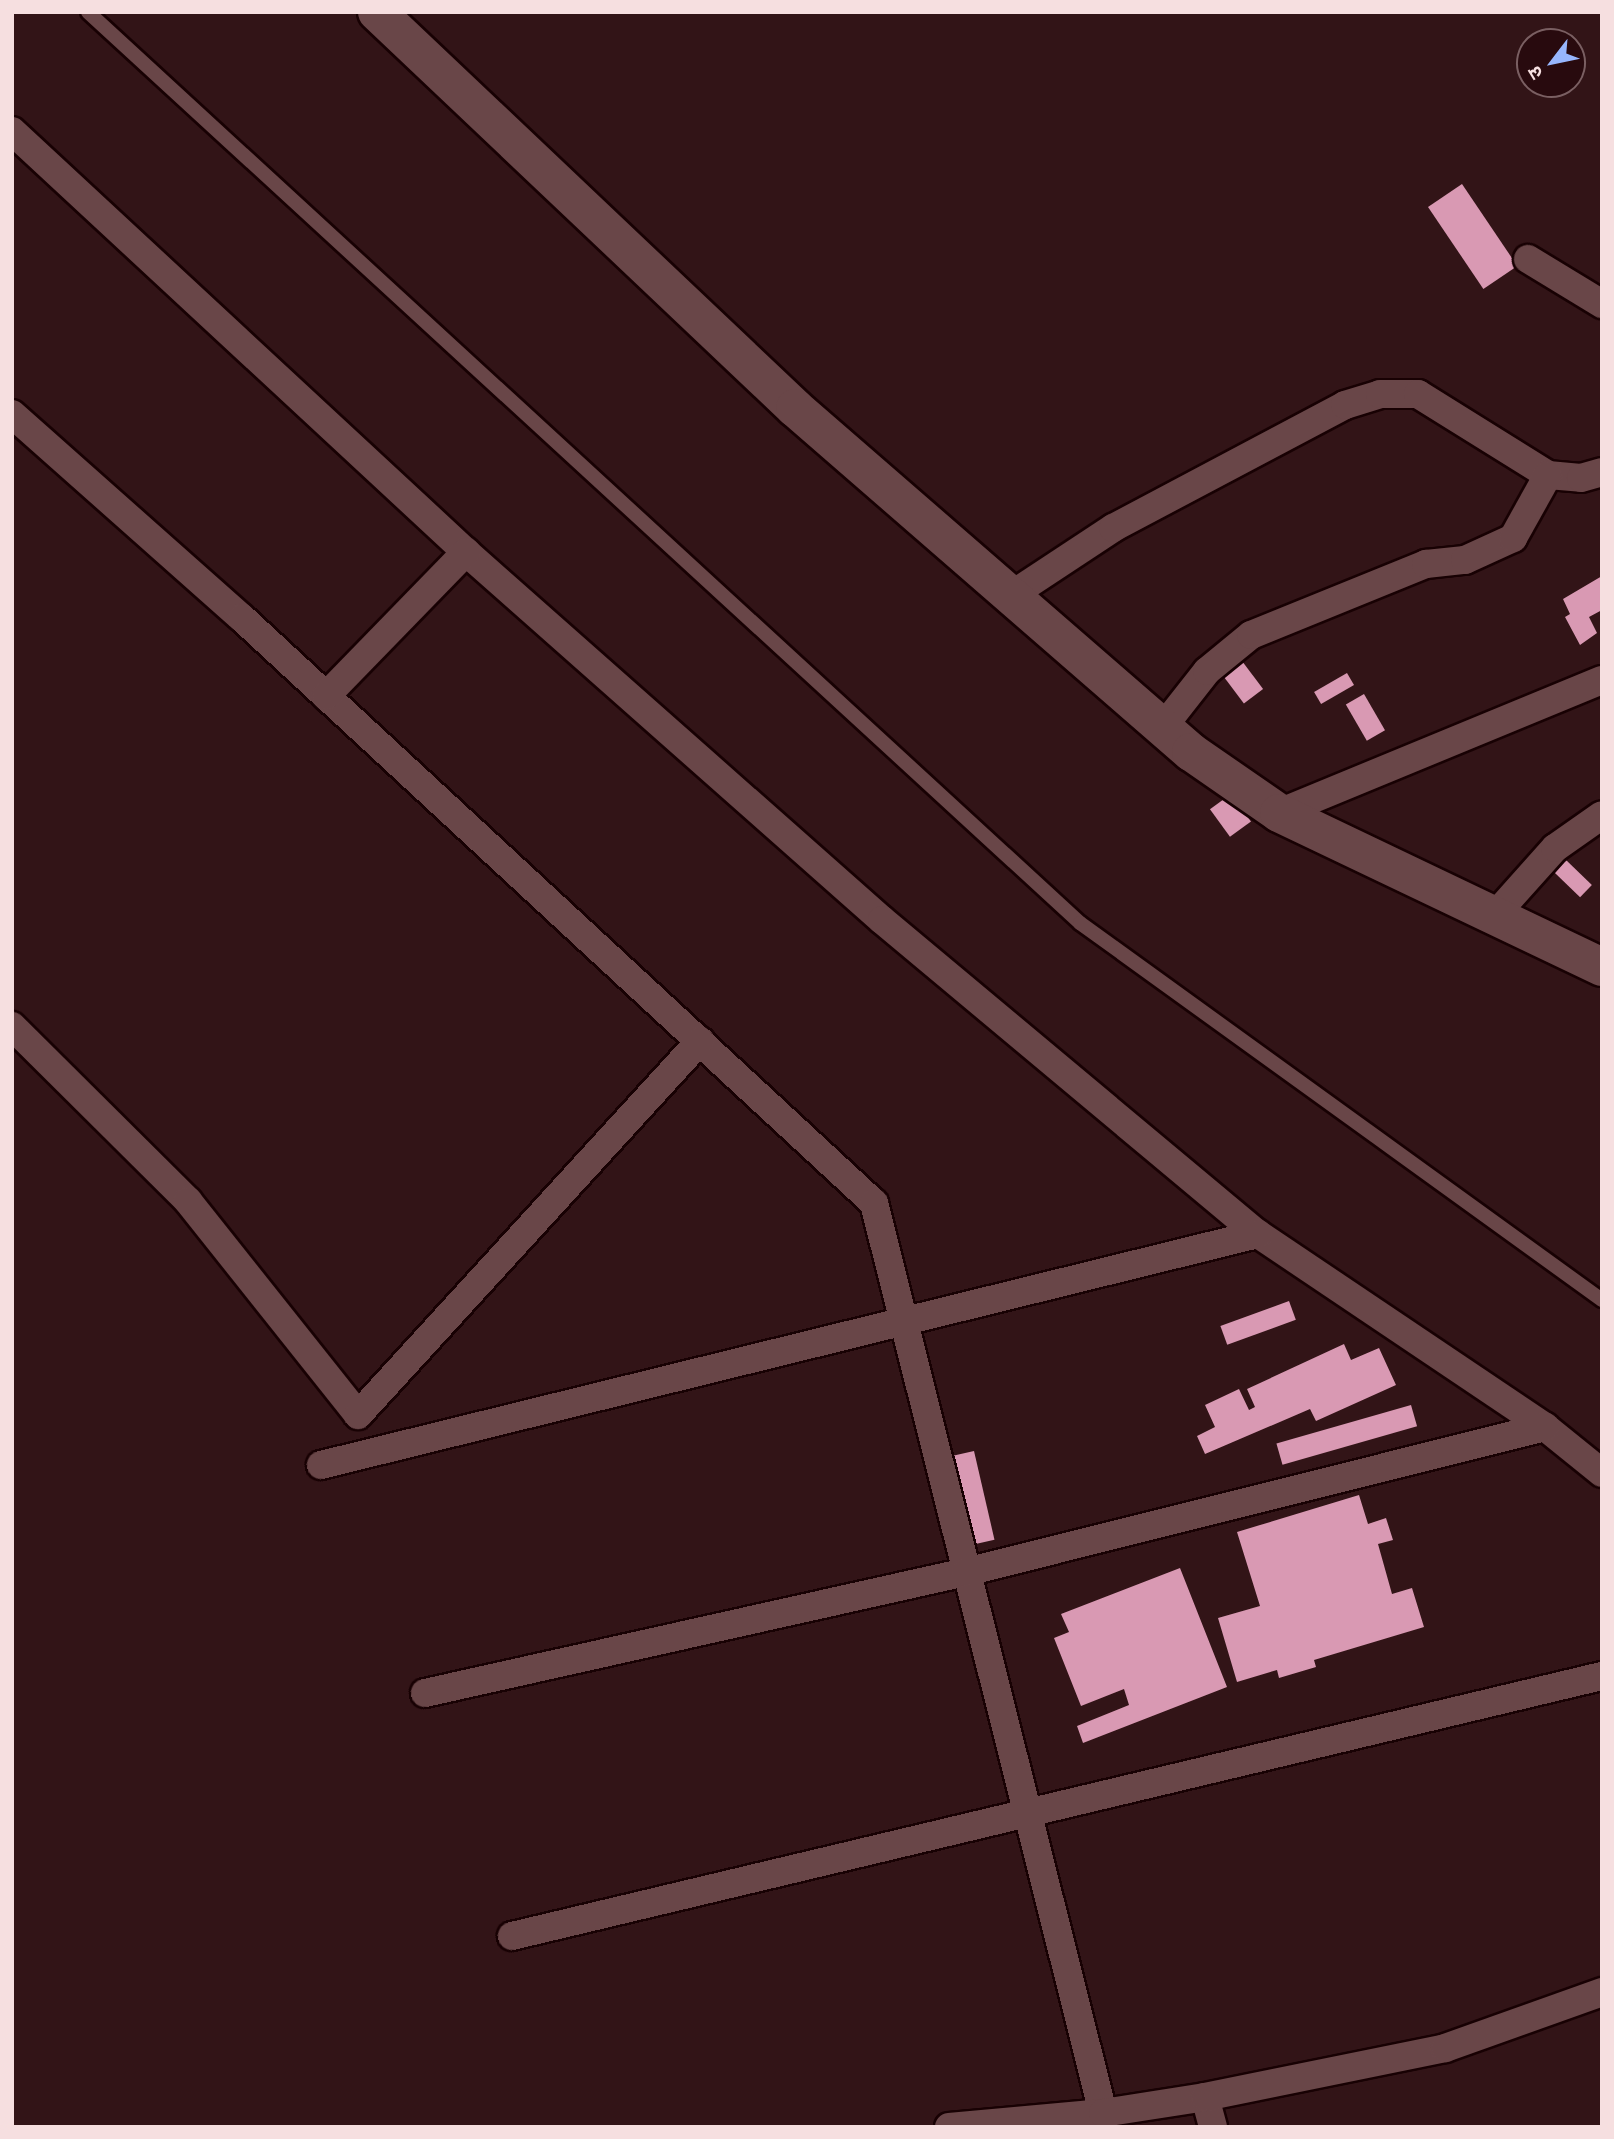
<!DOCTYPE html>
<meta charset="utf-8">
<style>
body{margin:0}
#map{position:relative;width:1614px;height:2139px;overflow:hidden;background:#321417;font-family:"IBM Plex Serif","Noto Sans Devanagari",serif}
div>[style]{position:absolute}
.building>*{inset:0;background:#d999b3;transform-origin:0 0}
.roads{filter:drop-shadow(2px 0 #180103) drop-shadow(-2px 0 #180103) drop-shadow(0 2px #180103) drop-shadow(0 -2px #180103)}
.lane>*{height:14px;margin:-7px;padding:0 7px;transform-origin:7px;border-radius:7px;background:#694648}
.street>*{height:28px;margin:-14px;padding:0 14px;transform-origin:14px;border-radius:14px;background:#694648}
.secondary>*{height:38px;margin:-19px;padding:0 19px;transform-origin:19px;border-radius:19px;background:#694648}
span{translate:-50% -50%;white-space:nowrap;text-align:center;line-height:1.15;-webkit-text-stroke:7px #280a0e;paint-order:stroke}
.frame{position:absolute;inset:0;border:14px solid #f6dfe0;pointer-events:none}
.north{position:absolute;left:1516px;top:28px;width:70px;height:70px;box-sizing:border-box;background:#280a0e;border:2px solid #7a5f62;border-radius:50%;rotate:238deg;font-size:19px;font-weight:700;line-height:28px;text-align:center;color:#f6dfe0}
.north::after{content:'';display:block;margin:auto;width:24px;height:32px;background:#97b6fd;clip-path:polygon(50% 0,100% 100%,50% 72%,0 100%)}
</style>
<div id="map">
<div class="building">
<i style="left:1462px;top:184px;width:99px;height:41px;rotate:56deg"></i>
<i style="clip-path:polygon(1602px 576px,1602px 610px,1589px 617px,1597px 633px,1580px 645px,1565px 617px,1570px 614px,1563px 599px)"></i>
<i style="left:1242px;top:661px;width:35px;height:24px;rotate:53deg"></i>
<i style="left:1347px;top:673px;width:14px;height:38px;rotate:60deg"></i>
<i style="left:1364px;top:694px;width:42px;height:21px;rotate:60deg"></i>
<i style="left:1231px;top:794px;width:34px;height:26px;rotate:54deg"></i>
<i style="left:1566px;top:860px;width:36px;height:17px;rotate:44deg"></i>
<i style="left:1289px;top:1301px;width:20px;height:73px;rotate:70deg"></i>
<i style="clip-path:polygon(1344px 1344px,1351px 1360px,1379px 1348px,1396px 1385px,1316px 1421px,1310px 1409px,1205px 1454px,1197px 1436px,1215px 1427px,1205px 1405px,1239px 1389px,1249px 1410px,1255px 1407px,1247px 1389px)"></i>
<i style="left:1411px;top:1405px;width:22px;height:140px;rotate:74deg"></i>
<i style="left:974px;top:1451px;width:91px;height:25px;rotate:77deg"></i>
<i style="clip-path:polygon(1359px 1495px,1368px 1524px,1386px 1518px,1393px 1540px,1378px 1544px,1392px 1594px,1412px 1588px,1424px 1627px,1314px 1660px,1316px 1667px,1279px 1678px,1277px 1670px,1237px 1682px,1218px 1618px,1260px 1606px,1237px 1532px)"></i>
<i style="clip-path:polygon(1180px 1568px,1227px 1687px,1083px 1743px,1077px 1726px,1129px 1705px,1124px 1689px,1081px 1706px,1054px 1638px,1069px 1632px,1061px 1614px)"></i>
</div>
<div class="roads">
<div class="lane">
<i style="left:88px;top:12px;width:1347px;rotate:42.56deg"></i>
<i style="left:1080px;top:923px;width:644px;rotate:35.84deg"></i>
</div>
<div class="street">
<i style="left:12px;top:131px;width:619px;rotate:42.84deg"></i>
<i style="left:466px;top:552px;width:555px;rotate:41.5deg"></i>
<i style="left:882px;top:920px;width:490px;rotate:39.9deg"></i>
<i style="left:1258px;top:1234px;width:346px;rotate:33.9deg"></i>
<i style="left:1545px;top:1427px;width:73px;rotate:38.9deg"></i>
<i style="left:1528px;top:259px;width:87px;rotate:31.3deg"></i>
<i style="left:12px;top:414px;width:307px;rotate:41.6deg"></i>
<i style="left:242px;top:618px;width:861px;rotate:42.79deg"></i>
<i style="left:874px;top:1203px;width:938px;rotate:75.87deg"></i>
<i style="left:1013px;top:594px;width:120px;rotate:-33.4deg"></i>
<i style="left:1113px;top:528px;width:263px;rotate:-27.9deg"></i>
<i style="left:1345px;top:405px;width:37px;rotate:-17deg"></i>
<i style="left:1380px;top:394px;width:38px"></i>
<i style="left:1418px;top:394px;width:153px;rotate:31.9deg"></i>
<i style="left:1548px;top:475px;width:33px;rotate:5deg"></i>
<i style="left:1581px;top:478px;width:22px;rotate:-16deg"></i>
<i style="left:326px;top:696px;width:201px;rotate:-45.8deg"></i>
<i style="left:1163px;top:727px;width:71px;rotate:-51.8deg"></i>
<i style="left:1207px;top:671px;width:57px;rotate:-39.3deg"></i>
<i style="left:1251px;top:635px;width:189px;rotate:-22.1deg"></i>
<i style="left:1426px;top:564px;width:39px;rotate:-6deg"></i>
<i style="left:1465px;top:560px;width:53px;rotate:-24.6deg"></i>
<i style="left:1513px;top:538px;width:72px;rotate:-60.9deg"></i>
<i style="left:1279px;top:813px;width:349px;rotate:-22.4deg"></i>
<i style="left:1495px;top:915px;width:90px;rotate:-48.2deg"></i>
<i style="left:1555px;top:848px;width:57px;rotate:-35.1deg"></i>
<i style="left:12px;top:1026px;width:248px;rotate:44.8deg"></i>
<i style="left:188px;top:1201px;width:273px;rotate:51.5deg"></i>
<i style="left:358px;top:1415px;width:507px;rotate:-47.56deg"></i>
<i style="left:321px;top:1465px;width:965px;rotate:-13.85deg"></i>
<i style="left:425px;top:1693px;width:554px;rotate:-12.61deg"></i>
<i style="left:966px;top:1572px;width:597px;rotate:-14.06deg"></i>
<i style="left:512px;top:1936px;width:1121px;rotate:-13.42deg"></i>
<i style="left:1205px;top:2097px;width:31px;rotate:75deg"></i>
<i style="left:949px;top:2127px;width:155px;rotate:-5.2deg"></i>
<i style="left:1103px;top:2113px;width:103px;rotate:-8.9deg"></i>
<i style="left:1205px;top:2097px;width:245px;rotate:-11.5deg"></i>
<i style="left:1445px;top:2048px;width:167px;rotate:-19.6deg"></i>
</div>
<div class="secondary">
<i style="left:377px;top:12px;width:576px;rotate:43.45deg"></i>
<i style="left:795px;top:408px;width:525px;rotate:40.98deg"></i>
<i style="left:1191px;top:752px;width:107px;rotate:34.7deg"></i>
<i style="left:1279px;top:813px;width:358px;rotate:25.5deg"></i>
</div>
</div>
<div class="frame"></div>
<div class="north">उ</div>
</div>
